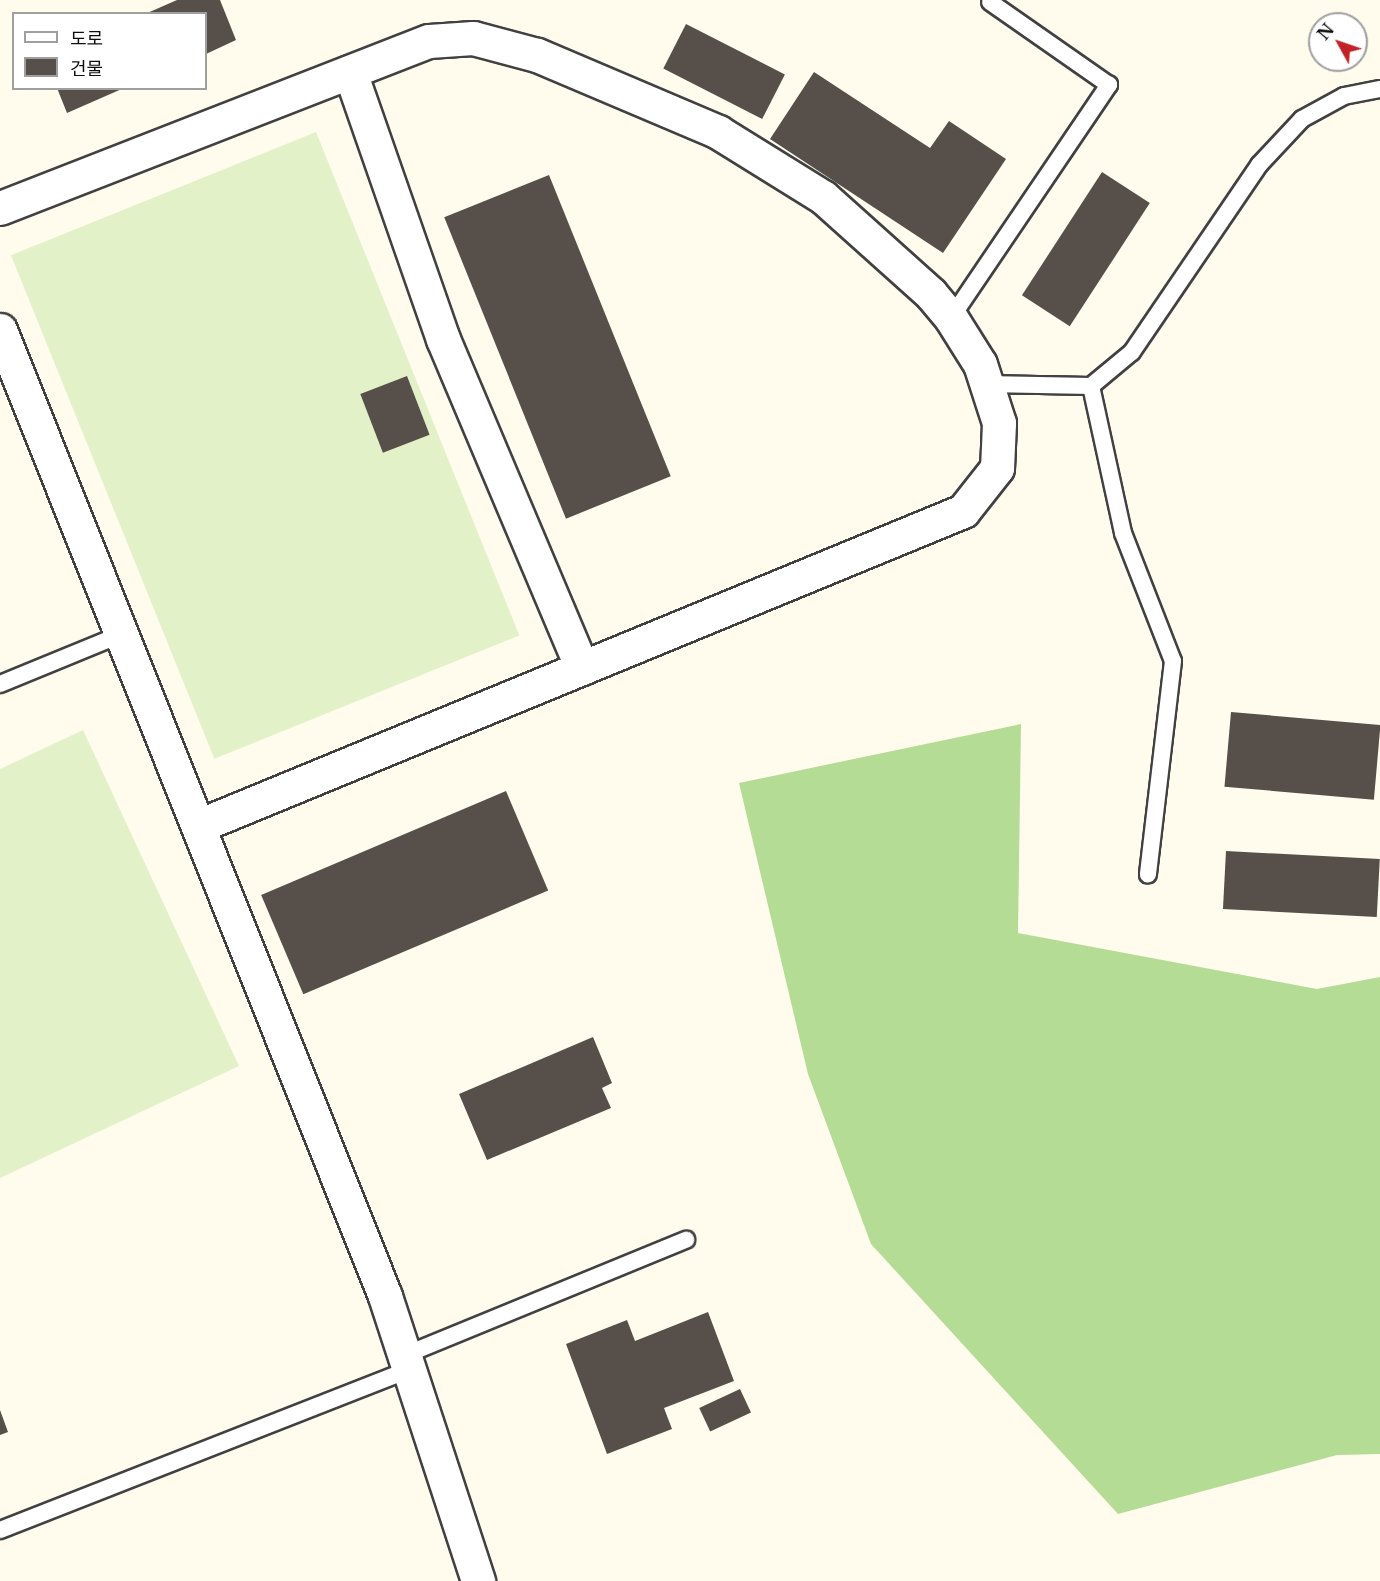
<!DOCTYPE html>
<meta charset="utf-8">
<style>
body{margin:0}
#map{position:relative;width:1380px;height:1581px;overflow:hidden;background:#fffcee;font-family:"Libre Baskerville","Noto Sans KR",serif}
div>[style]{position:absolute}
.forest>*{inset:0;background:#b4dc95}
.pitch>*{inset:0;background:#e3f1c9;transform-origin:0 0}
.building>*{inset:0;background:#574f4a;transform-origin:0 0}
.roads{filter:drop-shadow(2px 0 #414141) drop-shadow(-2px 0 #414141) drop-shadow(0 2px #414141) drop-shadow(0 -2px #414141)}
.lane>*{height:16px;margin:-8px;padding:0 8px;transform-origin:8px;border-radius:8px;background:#fff}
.street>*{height:33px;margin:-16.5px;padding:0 16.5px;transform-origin:16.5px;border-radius:16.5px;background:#fff}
span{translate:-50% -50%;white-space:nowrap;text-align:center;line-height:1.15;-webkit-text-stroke:6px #fff;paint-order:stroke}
.legend{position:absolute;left:12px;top:12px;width:195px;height:78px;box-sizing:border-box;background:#fff;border:2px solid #9f9f9f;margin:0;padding:8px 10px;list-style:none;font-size:18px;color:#0e0e0e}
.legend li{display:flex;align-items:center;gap:12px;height:30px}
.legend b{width:30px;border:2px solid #9f9f9f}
.north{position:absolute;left:1308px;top:12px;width:60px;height:60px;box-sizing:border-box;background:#fff;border:2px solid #9f9f9f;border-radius:50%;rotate:310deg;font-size:16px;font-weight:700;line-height:24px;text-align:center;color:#0e0e0e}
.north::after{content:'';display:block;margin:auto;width:21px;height:27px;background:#c22127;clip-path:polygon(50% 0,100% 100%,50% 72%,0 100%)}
</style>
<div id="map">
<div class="forest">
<i style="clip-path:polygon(1021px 724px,1018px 933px,1317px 989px,1380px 977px,1380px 1454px,1337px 1455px,1118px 1514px,871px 1244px,808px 1074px,739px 783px)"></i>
</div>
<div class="pitch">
<i style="left:316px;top:132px;width:543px;height:329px;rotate:68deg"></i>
<i style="clip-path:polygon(83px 730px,239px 1066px,0 1178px,0 769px)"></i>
</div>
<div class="building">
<i style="clip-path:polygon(177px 0,220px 0,236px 40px,206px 54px,206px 14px,145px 14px)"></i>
<i style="left:686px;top:24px;width:111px;height:50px;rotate:27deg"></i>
<i style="clip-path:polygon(814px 72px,930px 148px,949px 121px,1006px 159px,943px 253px,770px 139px)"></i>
<i style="clip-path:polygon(57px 88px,124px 88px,67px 113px)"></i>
<i style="left:1102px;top:172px;width:57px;height:147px;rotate:33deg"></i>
<i style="left:549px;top:175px;width:325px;height:113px;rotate:68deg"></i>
<i style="left:407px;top:376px;width:63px;height:50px;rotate:69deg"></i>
<i style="left:1231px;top:712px;width:150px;height:75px;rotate:5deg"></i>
<i style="left:506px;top:791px;width:108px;height:266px;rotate:67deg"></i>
<i style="left:1226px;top:851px;width:154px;height:58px;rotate:3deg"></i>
<i style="clip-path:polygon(593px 1037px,612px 1083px,602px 1088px,611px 1108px,487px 1160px,459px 1094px)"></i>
<i style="clip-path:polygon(708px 1312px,734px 1381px,664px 1408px,672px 1429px,607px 1454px,566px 1344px,627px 1320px,635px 1341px)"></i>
<i style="left:740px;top:1389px;width:26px;height:45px;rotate:65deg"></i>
<i style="clip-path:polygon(0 1410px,8px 1432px,0 1435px)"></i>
</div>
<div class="roads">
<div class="lane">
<i style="left:951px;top:318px;width:282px;rotate:-55.9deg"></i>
<i style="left:1109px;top:85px;width:145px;rotate:-145.1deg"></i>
<i style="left:986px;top:384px;width:105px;rotate:1.1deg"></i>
<i style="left:1091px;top:386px;width:53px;rotate:-39.7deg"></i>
<i style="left:1132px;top:352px;width:226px;rotate:-55.8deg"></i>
<i style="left:1259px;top:165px;width:63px;rotate:-46.9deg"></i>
<i style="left:1302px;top:119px;width:48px;rotate:-28.7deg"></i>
<i style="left:1344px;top:96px;width:37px;rotate:-11deg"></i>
<i style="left:1091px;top:386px;width:150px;rotate:77.7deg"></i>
<i style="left:1123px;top:533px;width:137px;rotate:68.7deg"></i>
<i style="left:1173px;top:661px;width:215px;rotate:96.7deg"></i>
<i style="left:0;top:684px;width:132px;rotate:-22.3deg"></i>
<i style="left:405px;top:1355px;width:304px;rotate:-22.3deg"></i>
<i style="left:0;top:1530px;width:440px;rotate:-21.4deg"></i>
</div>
<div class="street">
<i style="left:350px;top:72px;width:283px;rotate:70.8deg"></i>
<i style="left:443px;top:339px;width:357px;rotate:67.1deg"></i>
<i style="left:0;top:208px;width:460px;rotate:-21.3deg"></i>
<i style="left:429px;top:41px;width:44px;rotate:-3.9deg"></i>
<i style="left:473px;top:38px;width:66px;rotate:14.9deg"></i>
<i style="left:537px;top:55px;width:197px;rotate:23deg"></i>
<i style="left:718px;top:132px;width:123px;rotate:31.8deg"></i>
<i style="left:823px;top:197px;width:145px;rotate:41.9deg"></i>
<i style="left:931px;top:294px;width:31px;rotate:50deg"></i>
<i style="left:951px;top:318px;width:54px;rotate:57.8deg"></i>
<i style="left:980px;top:364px;width:62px;rotate:72.1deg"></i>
<i style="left:999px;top:423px;width:45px;rotate:92.5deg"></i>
<i style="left:997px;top:468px;width:55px;rotate:128.3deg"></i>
<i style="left:963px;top:511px;width:827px;rotate:157.62deg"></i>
<i style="left:0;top:330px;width:1040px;rotate:68.27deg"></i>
<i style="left:385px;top:1296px;width:300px;rotate:71.9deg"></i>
</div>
</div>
<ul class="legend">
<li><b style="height:8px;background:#fff"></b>도로</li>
<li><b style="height:16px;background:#574f4a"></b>건물</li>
</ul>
<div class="north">N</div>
</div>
